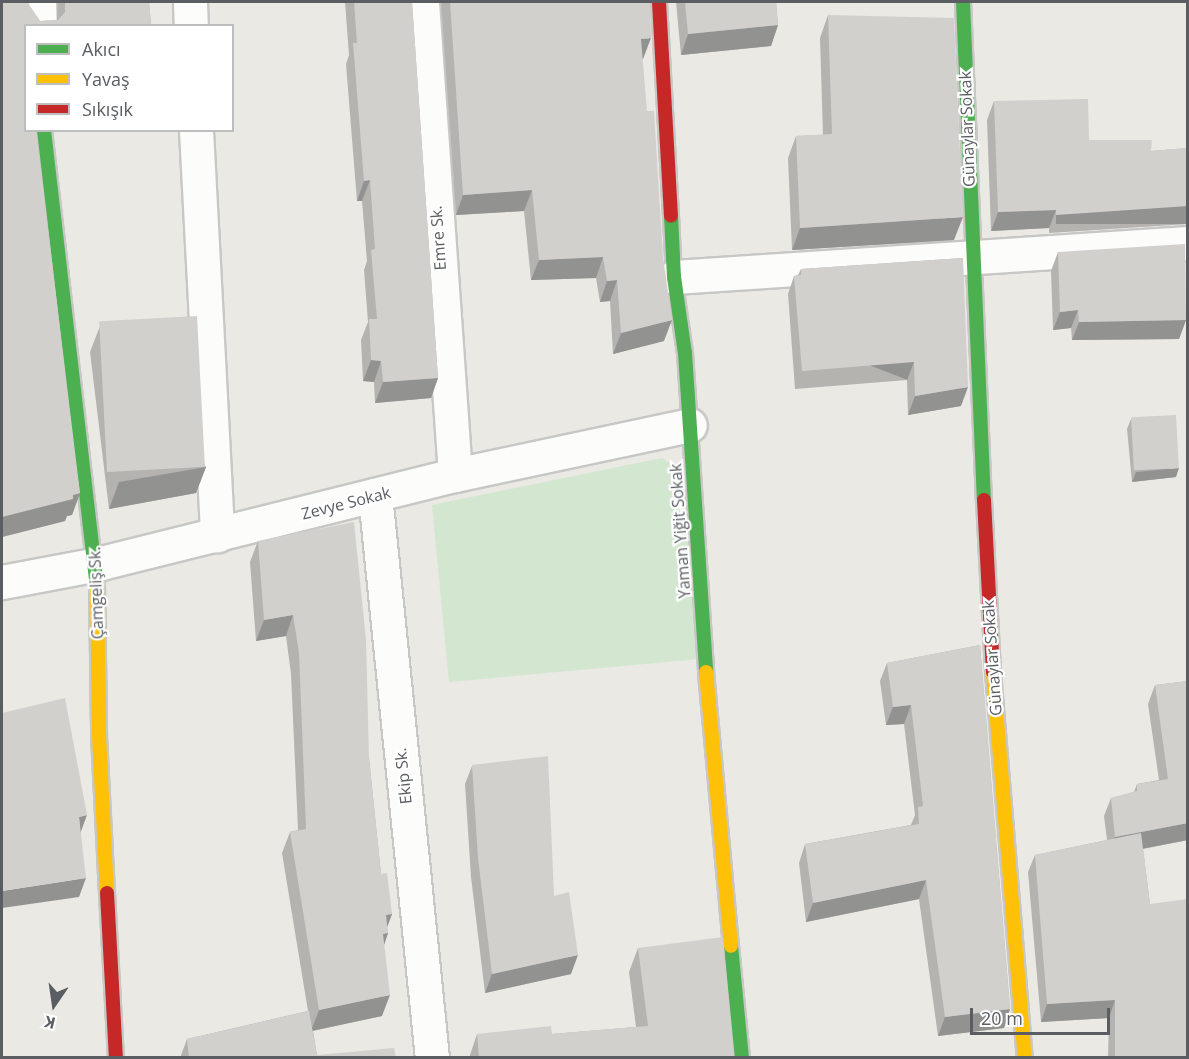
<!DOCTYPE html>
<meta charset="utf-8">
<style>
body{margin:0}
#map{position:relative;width:1189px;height:1059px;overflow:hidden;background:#eae9e4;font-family:"Open Sans",sans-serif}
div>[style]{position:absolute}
.green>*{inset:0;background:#d2e6d0}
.roads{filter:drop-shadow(2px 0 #c7c7c6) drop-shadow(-2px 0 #c7c7c6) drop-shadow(0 2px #c7c7c6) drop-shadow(0 -2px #c7c7c6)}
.street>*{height:33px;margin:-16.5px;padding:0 16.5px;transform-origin:16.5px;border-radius:16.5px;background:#fcfcfb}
.fast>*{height:14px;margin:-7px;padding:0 7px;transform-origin:7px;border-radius:7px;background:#4caf50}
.slow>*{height:14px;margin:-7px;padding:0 7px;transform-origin:7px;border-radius:7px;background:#ffc107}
.jam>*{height:14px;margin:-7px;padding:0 7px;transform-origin:7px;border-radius:7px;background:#c62828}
.wall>*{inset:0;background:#b4b3b0}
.shaded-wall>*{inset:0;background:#929290;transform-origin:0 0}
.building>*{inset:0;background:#d1d0cd;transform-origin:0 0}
span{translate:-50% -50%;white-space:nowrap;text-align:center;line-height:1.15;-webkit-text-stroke:4.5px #fff;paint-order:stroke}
.street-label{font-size:16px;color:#5a5d62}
.frame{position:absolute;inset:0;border:3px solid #5a5d62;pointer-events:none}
.legend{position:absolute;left:24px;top:24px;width:210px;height:108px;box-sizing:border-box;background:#fff;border:2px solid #bdbec0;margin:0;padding:8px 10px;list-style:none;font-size:18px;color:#5a5d62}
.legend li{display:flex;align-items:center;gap:12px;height:30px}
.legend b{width:30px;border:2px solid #bdbec0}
.north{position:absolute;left:24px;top:975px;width:60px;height:60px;-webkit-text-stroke:4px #fff;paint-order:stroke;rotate:193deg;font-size:16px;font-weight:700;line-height:24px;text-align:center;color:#5a5d62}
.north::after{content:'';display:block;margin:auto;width:21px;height:27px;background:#5a5d62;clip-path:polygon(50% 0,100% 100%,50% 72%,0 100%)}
.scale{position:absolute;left:970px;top:1008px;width:140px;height:27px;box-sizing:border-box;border:3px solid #5a5d62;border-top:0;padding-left:8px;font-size:18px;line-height:21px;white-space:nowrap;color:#5a5d62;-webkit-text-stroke:4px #fff;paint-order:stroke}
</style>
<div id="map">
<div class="green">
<i style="clip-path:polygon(662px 458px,685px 472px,699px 659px,449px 682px,432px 505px)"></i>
</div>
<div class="roads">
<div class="street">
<i style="left:39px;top:2px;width:24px;rotate:88deg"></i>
<i style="left:190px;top:2px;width:24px;rotate:88deg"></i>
<i style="left:422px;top:2px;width:474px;rotate:86deg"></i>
<i style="left:196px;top:130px;width:406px;rotate:87deg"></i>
<i style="left:674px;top:277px;width:515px;rotate:-3.78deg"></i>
<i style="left:375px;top:495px;width:566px;rotate:84.22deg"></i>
<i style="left:2px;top:582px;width:97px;rotate:-10.7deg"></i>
<i style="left:97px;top:564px;width:369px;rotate:-14deg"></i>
<i style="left:455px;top:475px;width:240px;rotate:-12deg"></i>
</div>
<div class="fast">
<i style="left:963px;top:2px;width:498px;rotate:87.6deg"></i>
<i style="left:44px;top:130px;width:458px;rotate:83.4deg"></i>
<i style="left:671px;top:216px;width:61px;rotate:87.2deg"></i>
<i style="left:674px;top:277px;width:77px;rotate:81.8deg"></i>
<i style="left:685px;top:353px;width:320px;rotate:86.2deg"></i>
<i style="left:731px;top:946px;width:113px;rotate:84.4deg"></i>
</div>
<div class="slow">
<i style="left:97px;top:585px;width:151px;rotate:89.2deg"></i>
<i style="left:99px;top:736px;width:157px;rotate:87.1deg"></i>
<i style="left:706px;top:672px;width:275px;rotate:84.8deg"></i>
<i style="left:993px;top:672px;width:387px;rotate:85.3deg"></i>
</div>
<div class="jam">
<i style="left:659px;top:2px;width:214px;rotate:86.8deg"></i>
<i style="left:984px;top:500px;width:172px;rotate:87deg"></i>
<i style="left:107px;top:893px;width:165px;rotate:86.9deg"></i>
</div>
</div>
<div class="wall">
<i style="clip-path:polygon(2px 2px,29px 5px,40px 21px,57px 20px,58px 2px,149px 2px,151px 24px,26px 26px,26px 130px,80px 493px,72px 515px,67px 516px,65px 521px,2px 537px)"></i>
<i style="clip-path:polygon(345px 2px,412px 2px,438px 378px,431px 398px,375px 403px,374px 382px,363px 381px,361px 340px,368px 322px,364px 270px,367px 261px,362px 201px,357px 201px,346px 64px,349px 55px)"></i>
<i style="clip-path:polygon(441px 2px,650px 2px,643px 59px,642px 59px,664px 341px,613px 354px,610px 301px,600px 302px,596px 278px,531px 280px,524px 211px,456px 215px)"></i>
<i style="clip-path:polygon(676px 2px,776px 2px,778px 25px,771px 46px,681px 55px)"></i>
<i style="clip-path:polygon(828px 15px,954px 240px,792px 250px,788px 158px,796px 136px,823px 135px,820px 38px)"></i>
<i style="clip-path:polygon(994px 101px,1089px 140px,1151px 151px,1188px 148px,1188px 224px,1049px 233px,1049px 228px,991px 231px,987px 120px)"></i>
<i style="clip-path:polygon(1058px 252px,1186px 320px,1179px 339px,1072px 340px,1071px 328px,1053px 330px,1051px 271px)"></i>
<i style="clip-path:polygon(963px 258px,961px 406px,908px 415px,907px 380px,795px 389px,788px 294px,794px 276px,798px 275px,801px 269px)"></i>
<i style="clip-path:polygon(100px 326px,206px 467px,196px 493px,109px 509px,90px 352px)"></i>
<i style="clip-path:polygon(1131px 419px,1176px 477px,1132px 482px,1127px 429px)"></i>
<i style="clip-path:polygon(258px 541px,369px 758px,381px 874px,392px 914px,387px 927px,388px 933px,384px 945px,382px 1016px,313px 1031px,317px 1055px,396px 1058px,180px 1058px,187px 1039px,308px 1011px,282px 853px,290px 832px,298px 830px,291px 674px,286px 636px,256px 641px,250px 562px)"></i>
<i style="clip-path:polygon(980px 645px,1010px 1009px,1004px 1028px,938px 1036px,919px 899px,806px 922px,799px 863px,805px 844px,911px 825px,915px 815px,904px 724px,886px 725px,880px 681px,887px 663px)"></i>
<i style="clip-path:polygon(1188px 681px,1188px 840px,1143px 849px,1150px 904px,1188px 1058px,1108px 1058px,1109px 1018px,1041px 1022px,1028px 872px,1035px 855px,1107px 840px,1104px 816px,1111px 798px,1134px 792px,1137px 784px,1159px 780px,1148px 704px,1155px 685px)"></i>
<i style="clip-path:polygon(472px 766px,554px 896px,571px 974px,485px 993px,471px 877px,465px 784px)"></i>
<i style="clip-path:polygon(638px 948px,734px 1058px,469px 1058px,477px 1034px,552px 1034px,636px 1027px,629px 972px)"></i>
</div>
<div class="shaded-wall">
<i style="clip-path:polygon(778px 25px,771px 46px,681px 55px,688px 34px)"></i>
<i style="clip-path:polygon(651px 38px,643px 59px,633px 60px,641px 39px)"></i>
<i style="clip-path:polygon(370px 180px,362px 201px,357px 201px,364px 181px)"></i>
<i style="clip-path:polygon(532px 190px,524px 211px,456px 215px,463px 195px)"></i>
<i style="left:1188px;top:206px;width:18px;height:132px;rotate:90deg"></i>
<i style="clip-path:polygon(1056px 210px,1049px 228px,991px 231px,998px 212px)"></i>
<i style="clip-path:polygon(963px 217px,954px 240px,792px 250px,800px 228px)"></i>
<i style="clip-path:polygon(603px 257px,596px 278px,531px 280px,539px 260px)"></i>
<i style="clip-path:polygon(617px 280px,610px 301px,600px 302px,607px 281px)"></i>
<i style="clip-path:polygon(1078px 310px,1071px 328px,1053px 330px,1060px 312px)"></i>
<i style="clip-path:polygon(672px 320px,664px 341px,613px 354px,621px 333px)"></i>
<i style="clip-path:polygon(1186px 320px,1179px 339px,1072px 340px,1079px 322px)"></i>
<i style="clip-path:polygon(371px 360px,381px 361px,374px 382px,363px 381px)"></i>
<i style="left:914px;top:362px;width:19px;height:112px;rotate:111deg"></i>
<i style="clip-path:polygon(438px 378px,431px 398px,375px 403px,383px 382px)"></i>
<i style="clip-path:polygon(968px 387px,961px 406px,908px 415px,915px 396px)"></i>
<i style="clip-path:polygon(206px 467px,196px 493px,109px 509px,119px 482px)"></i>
<i style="clip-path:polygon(1179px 468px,1176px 477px,1132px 482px,1136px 472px)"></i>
<i style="clip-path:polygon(80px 493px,72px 515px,67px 516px,65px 521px,2px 537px,2px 517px,73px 495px)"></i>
<i style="clip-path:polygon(293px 615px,286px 636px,256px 641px,264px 620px)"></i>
<i style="clip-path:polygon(911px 705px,904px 724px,886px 725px,893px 707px)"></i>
<i style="clip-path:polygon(87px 815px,80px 834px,79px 817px)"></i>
<i style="clip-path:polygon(1188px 823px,1188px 840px,1109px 855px,1115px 837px)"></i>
<i style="clip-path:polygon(86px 878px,79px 897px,2px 908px,2px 891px)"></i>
<i style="clip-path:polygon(926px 880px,919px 899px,806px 922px,813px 903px)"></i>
<i style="clip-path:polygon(392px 914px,385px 933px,388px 933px,381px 954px,375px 955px,386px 915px)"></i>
<i style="clip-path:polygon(578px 955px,571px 974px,485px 993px,492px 974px)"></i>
<i style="clip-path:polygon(390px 995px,382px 1016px,311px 1031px,319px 1010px)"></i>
<i style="clip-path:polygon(1115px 1000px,1109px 1018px,1041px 1022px,1047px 1004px)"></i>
<i style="clip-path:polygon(1010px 1009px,1004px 1028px,938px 1036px,945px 1017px)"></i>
</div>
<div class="building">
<i style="clip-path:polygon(2px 2px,29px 2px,29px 5px,40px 21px,58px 20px,65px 12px,65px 2px,149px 2px,151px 24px,140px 26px,26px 26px,26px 130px,36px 130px,80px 493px,73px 495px,73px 499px,2px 517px)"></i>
<i style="clip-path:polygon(354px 2px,412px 2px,438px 378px,383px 382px,381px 361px,371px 360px,369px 319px,377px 319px,371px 250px,375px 249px,370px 180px,364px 181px,353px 43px,357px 43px)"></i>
<i style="clip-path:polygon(450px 2px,650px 2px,651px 38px,641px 39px,647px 111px,654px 111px,663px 257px,672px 320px,621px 333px,617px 280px,607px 281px,603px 257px,539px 260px,532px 190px,463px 195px)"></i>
<i style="clip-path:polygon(685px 2px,776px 2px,778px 25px,688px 34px)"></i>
<i style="clip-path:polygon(828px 15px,954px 18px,963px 217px,800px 228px,796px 136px,832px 134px)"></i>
<i style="clip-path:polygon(1088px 99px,1089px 140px,1152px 140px,1151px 151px,1188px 148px,1188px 206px,1056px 215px,1056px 210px,998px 212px,994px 101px)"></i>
<i style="clip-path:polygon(1185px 244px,1186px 320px,1079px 322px,1078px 310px,1060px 312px,1058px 252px)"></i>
<i style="clip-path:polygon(963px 258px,968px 387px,915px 396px,914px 362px,802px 371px,794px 276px,801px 275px,801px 269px)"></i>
<i style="left:197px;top:316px;width:151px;height:98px;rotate:87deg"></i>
<i style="left:1176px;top:415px;width:53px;height:45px;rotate:87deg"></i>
<i style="clip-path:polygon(354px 522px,366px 640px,369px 758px,381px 874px,387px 873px,392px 914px,386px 915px,388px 933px,383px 934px,390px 995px,319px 1010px,290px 832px,306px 829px,299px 653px,293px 615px,264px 620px,258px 541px)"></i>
<i style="clip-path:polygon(980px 645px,1010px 1009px,945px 1017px,926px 880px,813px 903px,805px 844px,919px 824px,918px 807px,923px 806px,911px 705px,893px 707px,887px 663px)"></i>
<i style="clip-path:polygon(1188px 681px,1188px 823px,1115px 837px,1111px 798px,1137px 791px,1137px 784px,1168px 779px,1155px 685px)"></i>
<i style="clip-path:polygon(65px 698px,87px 815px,79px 817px,86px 878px,2px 891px,2px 713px)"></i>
<i style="clip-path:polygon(548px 756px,554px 896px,569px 892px,578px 955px,492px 974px,478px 858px,472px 765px)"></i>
<i style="clip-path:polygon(1141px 833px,1150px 904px,1188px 899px,1188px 1058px,1115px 1058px,1115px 1000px,1047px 1004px,1035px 855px)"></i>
<i style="clip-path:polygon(723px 937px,734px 1058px,479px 1058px,477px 1034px,551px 1026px,552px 1034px,648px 1026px,638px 948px)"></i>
<i style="clip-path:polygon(309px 1011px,317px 1055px,394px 1048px,396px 1058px,189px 1058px,187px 1039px)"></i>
</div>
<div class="street-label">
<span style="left:967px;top:129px;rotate:-92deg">Günaylar Sokak</span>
<span style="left:438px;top:238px;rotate:-94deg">Emre Sk.</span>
<span style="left:346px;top:503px;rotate:-14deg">Zevye Sokak</span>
<span style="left:680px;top:531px;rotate:-94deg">Yaman Yiğit Sokak</span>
<span style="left:96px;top:593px;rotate:-92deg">Çamgeliş Sk.</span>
<span style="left:992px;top:658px;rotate:-94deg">Günaylar Sokak</span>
<span style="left:403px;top:776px;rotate:-96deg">Ekip Sk.</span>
</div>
<div class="frame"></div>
<ul class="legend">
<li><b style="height:8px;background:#4caf50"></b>Akıcı</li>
<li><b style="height:8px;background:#ffc107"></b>Yavaş</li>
<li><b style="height:8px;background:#c62828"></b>Sıkışık</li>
</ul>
<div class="north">K</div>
<div class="scale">20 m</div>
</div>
